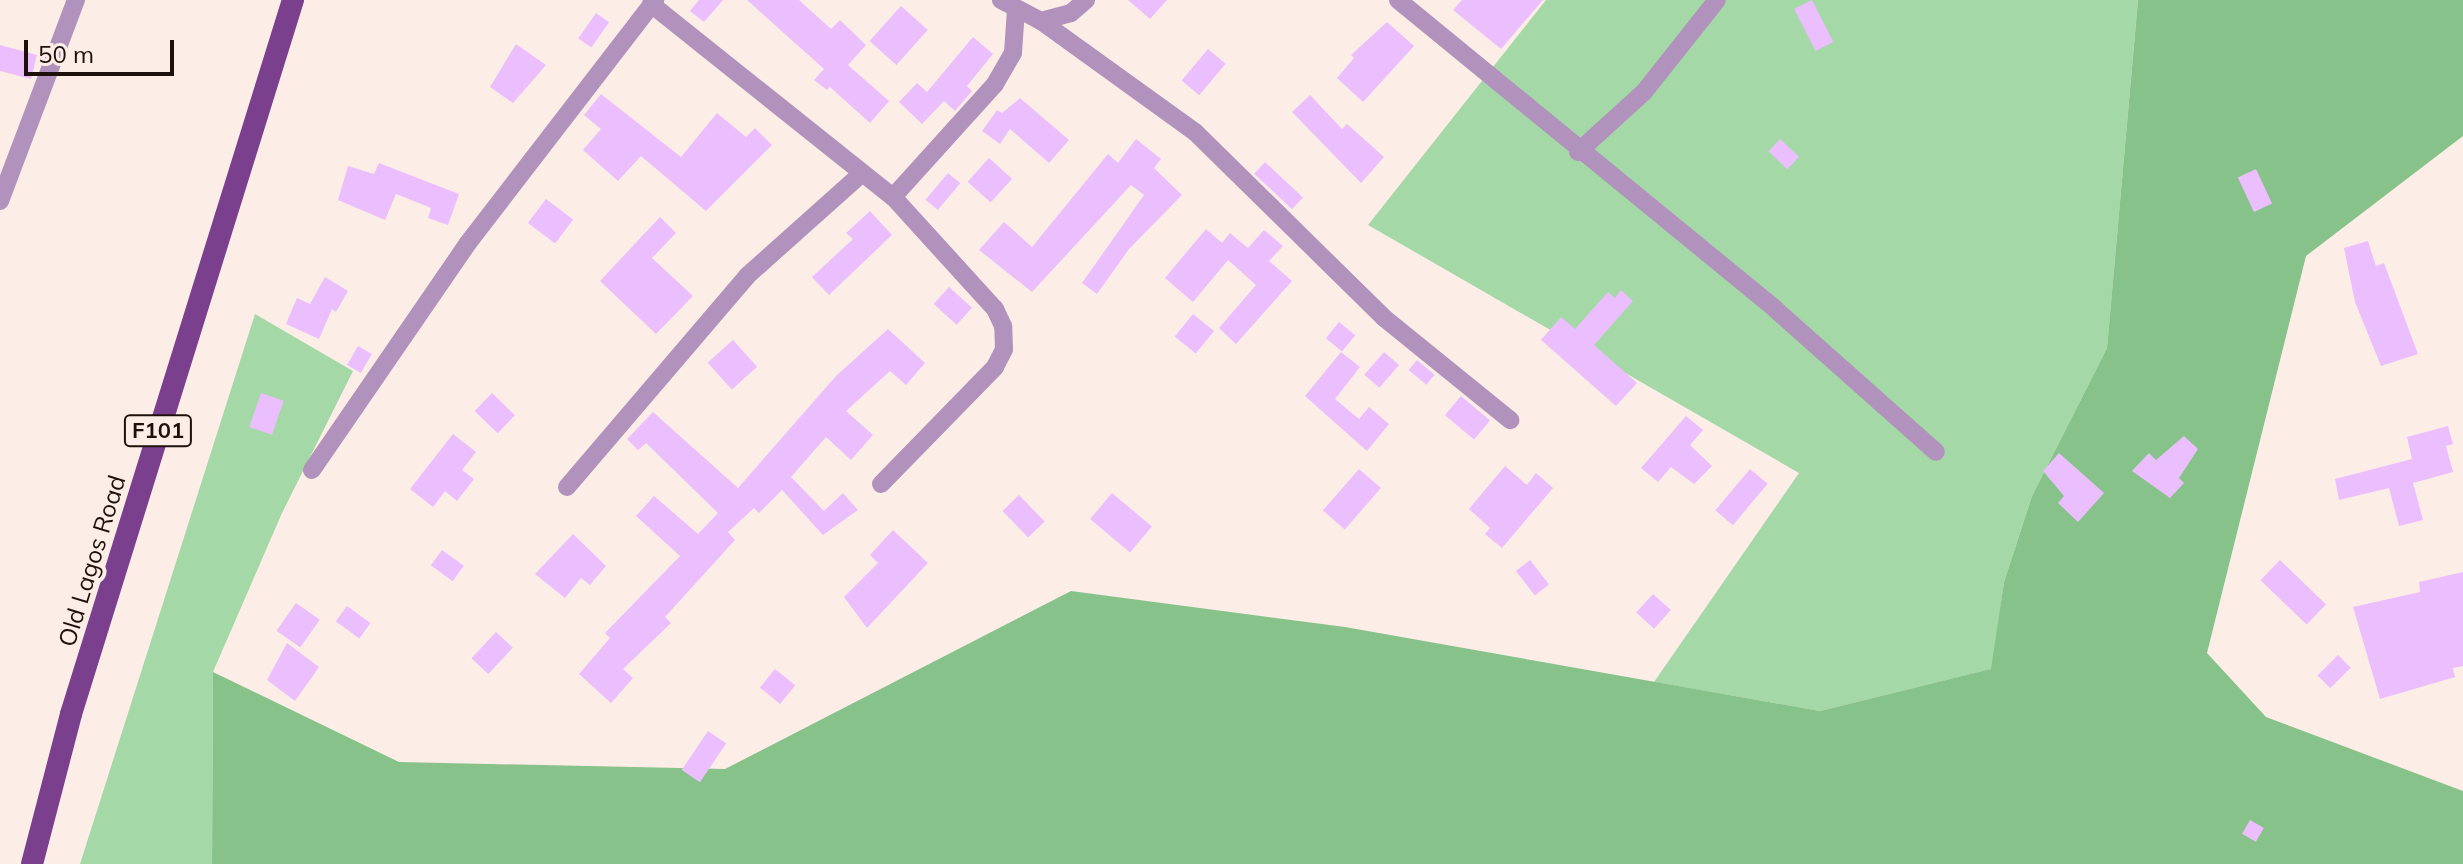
<!DOCTYPE html>
<style>
body{margin:0}
#map{position:relative;width:2463px;height:864px;overflow:hidden;background:#fdede7;font-family:Mulish,sans-serif}
div>[style]{position:absolute}
.green>*{inset:0;background:#a5d8a7}
.forest>*{inset:0;background:#88c28b}
.building>*{inset:0;background:#ebbefd;transform-origin:0 0}
.minor>*{height:18px;margin:-9px;padding:0 9px;transform-origin:9px;border-radius:9px;background:#b192bd}
.primary>*{height:22px;margin:-11px;padding:0 11px;transform-origin:11px;border-radius:11px;background:#7a408e}
span{translate:-50% -50%;white-space:nowrap;text-align:center;line-height:1.15;-webkit-text-stroke:8px #fdede7;paint-order:stroke}
.shield-label span{padding:2px 6px;background:#fdede7;border:2px solid;border-radius:6px;-webkit-text-stroke-width:0}
.shield-label{font-size:22px;color:#1e110c;font-weight:700}
.street-label{font-size:24px;color:#1e110c}
.scale{position:absolute;left:24px;top:40px;width:150px;height:36px;box-sizing:border-box;border:4px solid #1e110c;border-top:0;padding-left:10px;font-size:24px;line-height:28px;white-space:nowrap;color:#1e110c;-webkit-text-stroke:6px #fdede7;paint-order:stroke}
</style>
<div id="map">
<div class="green">
<i style="clip-path:polygon(1546px 0,2138px 0,2107px 348px,2032px 496px,2004px 582px,1992px 669px,1820px 711px,1654px 682px,1799px 473px,1368px 225px)"></i>
<i style="clip-path:polygon(255px 314px,353px 371px,282px 513px,213px 672px,212px 864px,80px 864px)"></i>
</div>
<div class="forest">
<i style="clip-path:polygon(2138px 0,2463px 0,2463px 136px,2306px 256px,2207px 653px,2266px 717px,2463px 791px,2463px 864px,212px 864px,213px 672px,399px 762px,725px 769px,1071px 591px,1345px 627px,1820px 711px,1991px 669px,2004px 582px,2032px 496px,2107px 348px)"></i>
</div>
<div class="building">
<i style="clip-path:polygon(699px 0,723px 0,704px 22px,690px 11px)"></i>
<i style="clip-path:polygon(747px 0,799px 0,831px 29px,840px 20px,866px 45px,848px 65px,889px 101px,870px 123px,830px 87px,827px 90px,814px 80px,824px 69px)"></i>
<i style="clip-path:polygon(1128px 0,1167px 0,1150px 19px)"></i>
<i style="clip-path:polygon(1462px 0,1543px 0,1501px 49px,1453px 10px)"></i>
<i style="left:1812px;top:0;width:47px;height:20px;rotate:63deg"></i>
<i style="left:901px;top:6px;width:36px;height:47px;rotate:42deg"></i>
<i style="left:596px;top:13px;width:16px;height:31px;rotate:35deg"></i>
<i style="clip-path:polygon(1387px 22px,1414px 46px,1363px 102px,1337px 78px,1354px 58px,1351px 55px)"></i>
<i style="clip-path:polygon(973px 37px,993px 54px,967px 86px,972px 91px,955px 111px,944px 101px,922px 124px,899px 102px,917px 83px,927px 92px)"></i>
<i style="clip-path:polygon(516px 44px,546px 65px,513px 103px,490px 87px)"></i>
<i style="clip-path:polygon(0 45px,37px 55px,31px 79px,0 71px)"></i>
<i style="left:1208px;top:49px;width:23px;height:41px;rotate:40deg"></i>
<i style="clip-path:polygon(601px 94px,681px 157px,717px 113px,746px 137px,755px 128px,772px 145px,706px 211px,641px 156px,618px 181px,583px 150px,601px 129px,584px 115px)"></i>
<i style="clip-path:polygon(1310px 95px,1342px 129px,1347px 124px,1384px 157px,1361px 183px,1292px 112px)"></i>
<i style="clip-path:polygon(1020px 98px,1069px 140px,1049px 163px,1010px 129px,1000px 144px,982px 131px,997px 110px,1002px 113px)"></i>
<i style="clip-path:polygon(1136px 139px,1161px 159px,1154px 168px,1182px 195px,1129px 249px,1097px 294px,1082px 283px,1144px 195px,1131px 185px,1032px 292px,979px 250px,1004px 222px,1032px 247px,1108px 154px,1118px 163px)"></i>
<i style="left:1780px;top:139px;width:26px;height:17px;rotate:43deg"></i>
<i style="left:989px;top:158px;width:31px;height:32px;rotate:42deg"></i>
<i style="left:1265px;top:162px;width:52px;height:16px;rotate:43deg"></i>
<i style="clip-path:polygon(379px 163px,459px 194px,448px 225px,428px 218px,431px 208px,396px 194px,385px 220px,338px 200px,348px 166px,374px 174px)"></i>
<i style="left:2256px;top:169px;width:38px;height:20px;rotate:65deg"></i>
<i style="left:948px;top:173px;width:16px;height:35px;rotate:40deg"></i>
<i style="left:546px;top:199px;width:34px;height:30px;rotate:37deg"></i>
<i style="clip-path:polygon(870px 211px,892px 235px,829px 295px,812px 277px,853px 239px,846px 233px)"></i>
<i style="clip-path:polygon(660px 217px,676px 233px,652px 258px,693px 296px,656px 334px,600px 281px)"></i>
<i style="clip-path:polygon(1206px 229px,1222px 243px,1230px 233px,1248px 248px,1264px 230px,1283px 246px,1269px 261px,1292px 281px,1236px 344px,1219px 328px,1256px 285px,1228px 260px,1193px 302px,1165px 278px)"></i>
<i style="clip-path:polygon(2368px 241px,2376px 266px,2384px 263px,2418px 354px,2381px 366px,2355px 302px,2344px 248px)"></i>
<i style="clip-path:polygon(325px 277px,348px 291px,336px 312px,332px 309px,319px 339px,286px 324px,297px 298px,310px 304px)"></i>
<i style="left:949px;top:287px;width:31px;height:23px;rotate:42deg"></i>
<i style="clip-path:polygon(1621px 290px,1633px 301px,1594px 345px,1637px 383px,1616px 406px,1541px 340px,1561px 317px,1575px 329px,1608px 292px,1615px 298px)"></i>
<i style="left:1193px;top:314px;width:27px;height:29px;rotate:39deg"></i>
<i style="left:1339px;top:322px;width:21px;height:21px;rotate:39deg"></i>
<i style="clip-path:polygon(888px 329px,925px 363px,906px 385px,890px 371px,846px 411px,873px 435px,851px 460px,826px 437px,791px 477px,824px 511px,843px 493px,858px 510px,823px 535px,782px 490px,759px 513px,754px 508px,728px 532px,735px 540px,665px 617px,671px 623px,623px 669px,633px 678px,611px 703px,579px 674px,610px 638px,605px 633px,680px 556px,636px 516px,654px 496px,698px 534px,718px 513px,646px 443px,638px 450px,627px 439px,653px 412px,738px 488px,836px 376px)"></i>
<i style="left:733px;top:340px;width:36px;height:34px;rotate:48deg"></i>
<i style="left:358px;top:346px;width:16px;height:22px;rotate:30deg"></i>
<i style="clip-path:polygon(1341px 352px,1360px 367px,1335px 399px,1359px 419px,1369px 407px,1389px 424px,1367px 451px,1305px 396px)"></i>
<i style="left:1384px;top:352px;width:20px;height:30px;rotate:41deg"></i>
<i style="left:1417px;top:360px;width:23px;height:13px;rotate:40deg"></i>
<i style="left:261px;top:393px;width:24px;height:36px;rotate:19deg"></i>
<i style="left:492px;top:393px;width:32px;height:25px;rotate:44deg"></i>
<i style="left:1461px;top:396px;width:38px;height:25px;rotate:40deg"></i>
<i style="clip-path:polygon(1686px 416px,1703px 430px,1690px 445px,1712px 466px,1694px 484px,1671px 467px,1658px 482px,1641px 468px)"></i>
<i style="clip-path:polygon(2448px 426px,2453px 444px,2446px 446px,2453px 472px,2413px 483px,2423px 520px,2399px 526px,2389px 488px,2339px 500px,2335px 479px,2412px 459px,2407px 437px)"></i>
<i style="clip-path:polygon(453px 434px,476px 452px,462px 470px,474px 479px,457px 501px,445px 491px,433px 507px,410px 489px)"></i>
<i style="clip-path:polygon(2184px 436px,2198px 449px,2179px 478px,2184px 483px,2170px 498px,2132px 471px,2149px 453px,2156px 460px)"></i>
<i style="clip-path:polygon(2059px 453px,2104px 493px,2078px 522px,2058px 503px,2064px 496px,2043px 471px)"></i>
<i style="clip-path:polygon(1505px 466px,1527px 485px,1536px 473px,1553px 488px,1502px 548px,1485px 534px,1490px 528px,1469px 509px)"></i>
<i style="left:1359px;top:469px;width:29px;height:55px;rotate:41deg"></i>
<i style="left:1750px;top:469px;width:23px;height:54px;rotate:40deg"></i>
<i style="left:1112px;top:493px;width:52px;height:34px;rotate:40deg"></i>
<i style="left:1019px;top:495px;width:37px;height:23px;rotate:46deg"></i>
<i style="clip-path:polygon(893px 530px,928px 563px,867px 628px,844px 597px,878px 563px,870px 555px)"></i>
<i style="clip-path:polygon(573px 534px,606px 566px,590px 585px,581px 578px,565px 598px,535px 574px)"></i>
<i style="left:442px;top:550px;width:27px;height:19px;rotate:36deg"></i>
<i style="left:1530px;top:560px;width:31px;height:18px;rotate:52deg"></i>
<i style="left:2280px;top:560px;width:64px;height:28px;rotate:44deg"></i>
<i style="clip-path:polygon(2463px 572px,2463px 666px,2453px 668px,2455px 677px,2380px 699px,2353px 607px,2420px 592px,2419px 582px)"></i>
<i style="left:1653px;top:594px;width:24px;height:25px;rotate:42deg"></i>
<i style="left:296px;top:603px;width:29px;height:34px;rotate:35deg"></i>
<i style="left:347px;top:606px;width:29px;height:19px;rotate:36deg"></i>
<i style="left:496px;top:632px;width:23px;height:36px;rotate:43deg"></i>
<i style="clip-path:polygon(287px 643px,319px 667px,295px 701px,267px 680px)"></i>
<i style="left:2338px;top:655px;width:18px;height:29px;rotate:45deg"></i>
<i style="left:775px;top:669px;width:26px;height:24px;rotate:39deg"></i>
<i style="left:708px;top:731px;width:22px;height:47px;rotate:34deg"></i>
<i style="left:2250px;top:820px;width:16px;height:16px;rotate:30deg"></i>
</div>
<div class="minor">
<i style="left:1001px;top:0;width:45px;rotate:27.7deg"></i>
<i style="left:1041px;top:21px;width:190px;rotate:35.8deg"></i>
<i style="left:1195px;top:132px;width:264px;rotate:44.5deg"></i>
<i style="left:1383px;top:317px;width:164px;rotate:39deg"></i>
<i style="left:1398px;top:0;width:487px;rotate:39.3deg"></i>
<i style="left:1775px;top:309px;width:215px;rotate:41.6deg"></i>
<i style="left:651px;top:4px;width:310px;rotate:38.6deg"></i>
<i style="left:1041px;top:21px;width:31px;rotate:-15deg"></i>
<i style="left:1071px;top:13px;width:20px;rotate:-41deg"></i>
<i style="left:1578px;top:152px;width:89px;rotate:-42.3deg"></i>
<i style="left:1644px;top:92px;width:117px;rotate:-51.6deg"></i>
<i style="left:0;top:201px;width:215px;rotate:-69.3deg"></i>
<i style="left:312px;top:470px;width:275px;rotate:-55.5deg"></i>
<i style="left:468px;top:243px;width:307px;rotate:-52.4deg"></i>
<i style="left:881px;top:484px;width:163px;rotate:-45.7deg"></i>
<i style="left:995px;top:367px;width:20px;rotate:-63deg"></i>
<i style="left:1004px;top:349px;width:23px;rotate:-92deg"></i>
<i style="left:1003px;top:326px;width:19px;rotate:-115deg"></i>
<i style="left:995px;top:309px;width:151px;rotate:-132.3deg"></i>
<i style="left:893px;top:197px;width:152px;rotate:-47.9deg"></i>
<i style="left:995px;top:84px;width:36px;rotate:-60deg"></i>
<i style="left:1013px;top:53px;width:44px;rotate:-86.1deg"></i>
<i style="left:567px;top:487px;width:277px;rotate:-49.5deg"></i>
<i style="left:747px;top:276px;width:152px;rotate:-41.8deg"></i>
</div>
<div class="primary">
<i style="left:32px;top:864px;width:155px;rotate:-75.4deg"></i>
<i style="left:71px;top:714px;width:748px;rotate:-72.73deg"></i>
</div>
<div class="shield-label">
<span style="left:158px;top:431px">F101</span>
</div>
<div class="street-label">
<span style="left:92px;top:561px;rotate:-73deg">Old Lagos Road</span>
</div>
<div class="scale">50 m</div>
</div>
